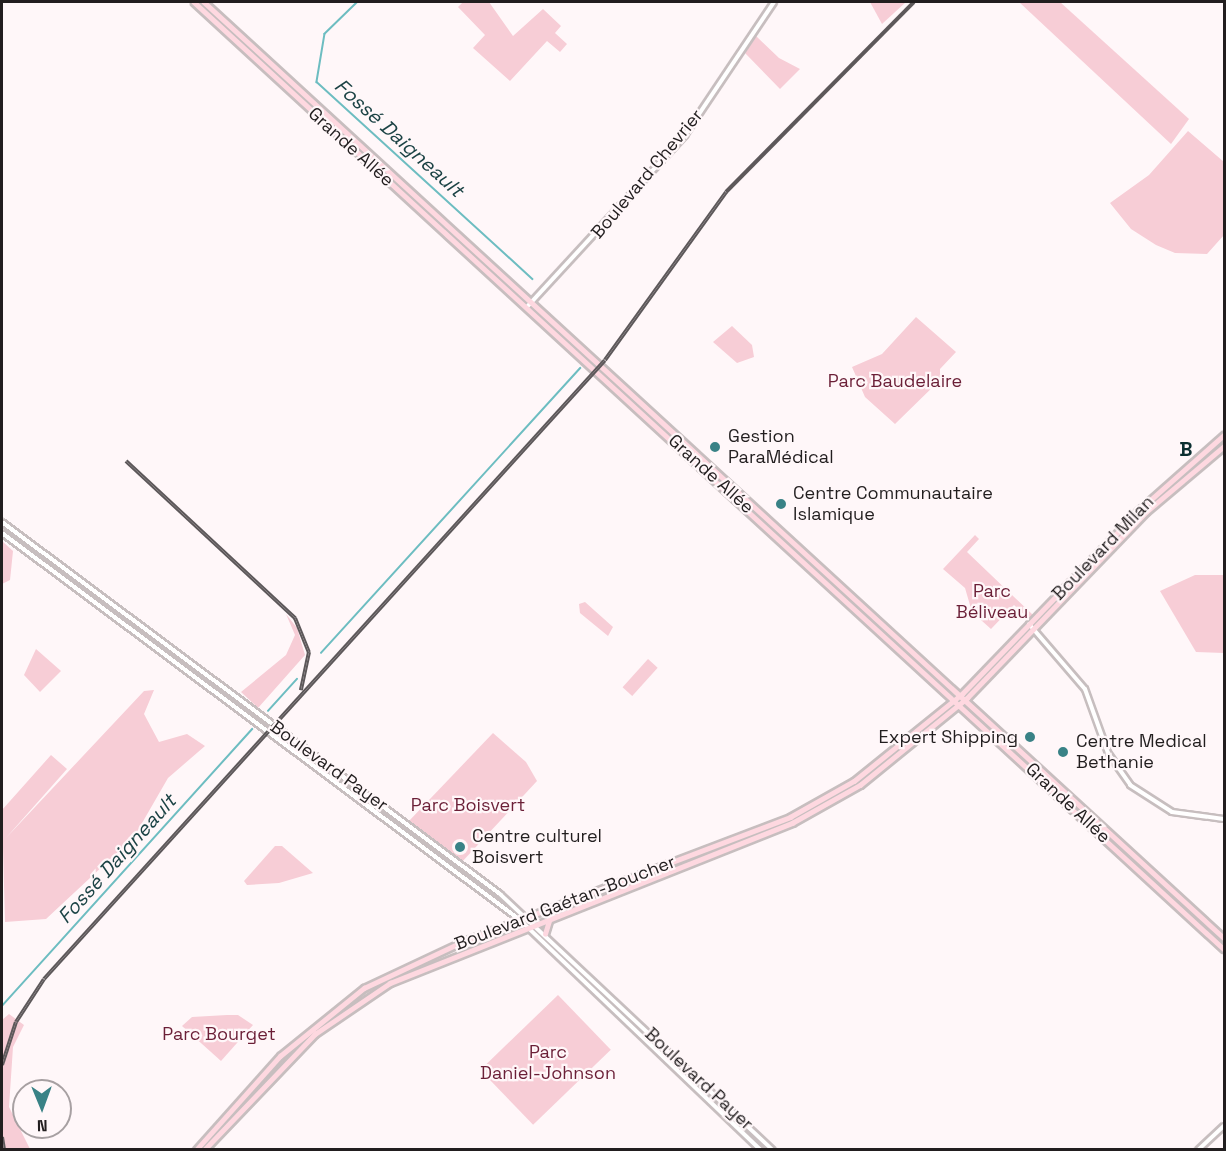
<!DOCTYPE html>
<meta charset="utf-8">
<style>
body{margin:0}
#map{position:relative;width:1226px;height:1151px;overflow:hidden;background:#fff7f9;font-family:"Space Grotesk",sans-serif}
div>[style]{position:absolute}
.green>*{inset:0;background:#f7cdd6;transform-origin:0 0}
.stream>*{height:1.5px;margin:-0.75px;padding:0 0.75px;transform-origin:0.75px;border-radius:0.75px;background:#6dbdc1}
.roads{filter:drop-shadow(2px 0 #c7bebf) drop-shadow(-2px 0 #c7bebf) drop-shadow(0 2px #c7bebf) drop-shadow(0 -2px #c7bebf)}
.minor>*{height:4px;margin:-2px;padding:0 2px;transform-origin:2px;border-radius:2px;background:#fff}
.major>*{height:4.5px;margin:-2.25px;padding:0 2.25px;transform-origin:2.25px;border-radius:2.25px;background:#fed8e0}
.rail>*{height:4px;margin-top:-2px;transform-origin:0;background:repeating-linear-gradient(90deg,#fff7f9 0 4.5px,#5d585a 0 9px);box-sizing:border-box;border-block:2px solid #5d585a}
.dots>*{width:16px;height:16px;translate:-50% -50%;box-sizing:border-box;border:3px solid #fff7f9;border-radius:50%}
span{translate:-50% -50%;white-space:nowrap;text-align:center;line-height:1.15;-webkit-text-stroke:4.5px #fff7f9;paint-order:stroke}
.street-label{font-size:18px;color:#221e1f}
.park-label{font-size:18px;color:#6b1f37}
.poi-label{font-size:18px;color:#221e1f}
.left{translate:0 -50%;text-align:left}
.right{translate:-100% -50%;text-align:right}
.water-label{font-size:20px;color:#1c4345;font-style:italic}
.neighbourhood-label{font-size:20px;color:#0b2f31;font-weight:700}
.frame{position:absolute;inset:0;border:3px solid #221e1f;pointer-events:none}
.north{position:absolute;left:12px;top:1079px;width:60px;height:60px;box-sizing:border-box;background:#fff7f9;border:2px solid #a7a0a2;border-radius:50%;rotate:179deg;font-size:16px;font-weight:700;line-height:24px;text-align:center;color:#221e1f}
.north::after{content:'';display:block;margin:auto;width:21px;height:27px;background:#398286;clip-path:polygon(50% 0,100% 100%,50% 72%,0 100%)}
</style>
<div id="map">
<div class="green">
<i style="clip-path:polygon(463px 2px,489px 2px,513px 36px,543px 9px,561px 26px,555px 33px,567px 44px,560px 52px,547px 41px,510px 81px,473px 48px,485px 35px,458px 7px)"></i>
<i style="clip-path:polygon(870px 2px,906px 2px,882px 24px)"></i>
<i style="clip-path:polygon(1019px 2px,1060px 2px,1189px 119px,1171px 144px)"></i>
<i style="clip-path:polygon(756px 36px,779px 58px,800px 69px,780px 89px,745px 53px)"></i>
<i style="clip-path:polygon(1188px 131px,1224px 162px,1224px 235px,1207px 254px,1175px 253px,1156px 245px,1131px 229px,1110px 203px,1149px 175px)"></i>
<i style="clip-path:polygon(916px 317px,956px 352px,940px 369px,940px 380px,895px 424px,865px 397px,852px 367px,882px 354px)"></i>
<i style="clip-path:polygon(732px 326px,752px 345px,754px 357px,737px 363px,713px 342px)"></i>
<i style="clip-path:polygon(975px 535px,979px 539px,967px 552px,1033px 615px,1029px 619px,1014px 605px,991px 629px,972px 612px,965px 588px,943px 569px)"></i>
<i style="clip-path:polygon(2px 541px,13px 551px,10px 580px,2px 584px)"></i>
<i style="clip-path:polygon(1195px 575px,1224px 575px,1224px 653px,1196px 652px,1160px 591px)"></i>
<i style="clip-path:polygon(585px 602px,613px 627px,608px 636px,580px 613px,579px 604px)"></i>
<i style="clip-path:polygon(286px 614px,297px 628px,305px 655px,258px 708px,241px 692px,286px 655px,295px 635px)"></i>
<i style="clip-path:polygon(36px 649px,61px 671px,40px 692px,24px 675px)"></i>
<i style="left:648px;top:659px;width:13px;height:38px;rotate:42deg"></i>
<i style="clip-path:polygon(154px 690px,144px 714px,159px 742px,187px 734px,205px 746px,168px 778px,134px 837px,46px 919px,5px 922px,2px 810px,51px 755px,67px 769px,5px 839px,144px 691px)"></i>
<i style="clip-path:polygon(493px 733px,526px 762px,537px 781px,461px 863px,408px 822px)"></i>
<i style="clip-path:polygon(275px 846px,282px 846px,313px 873px,279px 883px,247px 885px,244px 881px)"></i>
<i style="left:558px;top:995px;width:76px;height:108px;rotate:46deg"></i>
<i style="clip-path:polygon(9px 1014px,24px 1025px,13px 1047px,9px 1107px,30px 1149px,2px 1149px,2px 1020px)"></i>
<i style="clip-path:polygon(227px 1015px,238px 1015px,253px 1025px,221px 1061px,182px 1026px,192px 1017px)"></i>
</div>
<div class="stream">
<i style="left:358px;top:2px;width:46px;rotate:135.9deg"></i>
<i style="left:325px;top:34px;width:49px;rotate:99.5deg"></i>
<i style="left:317px;top:82px;width:292px;rotate:42.4deg"></i>
<i style="left:321px;top:653px;width:385px;rotate:-47.7deg"></i>
<i style="left:268px;top:711px;width:43px;rotate:-47.8deg"></i>
<i style="left:2px;top:1006px;width:373px;rotate:-47.9deg"></i>
</div>
<div class="roads">
<div class="minor">
<i style="left:527px;top:307px;width:234px;rotate:-47.4deg"></i>
<i style="left:685px;top:135px;width:160px;rotate:-56.2deg"></i>
<i style="left:2px;top:522px;width:622px;rotate:36.76deg"></i>
<i style="left:500px;top:894px;width:374px;rotate:43.2deg"></i>
<i style="left:2px;top:533px;width:647px;rotate:36.76deg"></i>
<i style="left:520px;top:920px;width:333px;rotate:43.7deg"></i>
<i style="left:1029px;top:624px;width:86px;rotate:49.3deg"></i>
<i style="left:1085px;top:689px;width:68px;rotate:70.2deg"></i>
<i style="left:1108px;top:753px;width:39px;rotate:55deg"></i>
<i style="left:1130px;top:785px;width:50px;rotate:32.7deg"></i>
<i style="left:1172px;top:812px;width:52px;rotate:7.7deg"></i>
<i style="left:1198px;top:1150px;width:35px;rotate:-43deg"></i>
</div>
<div class="major">
<i style="left:194px;top:2px;width:1399px;rotate:42.6deg"></i>
<i style="left:204px;top:2px;width:1384px;rotate:42.54deg"></i>
<i style="left:545px;top:934px;width:17px;rotate:-73deg"></i>
<i style="left:196px;top:1150px;width:126px;rotate:-48.2deg"></i>
<i style="left:280px;top:1056px;width:108px;rotate:-39deg"></i>
<i style="left:364px;top:988px;width:110px;rotate:-25.2deg"></i>
<i style="left:464px;top:941px;width:349px;rotate:-20.8deg"></i>
<i style="left:790px;top:817px;width:73px;rotate:-29.4deg"></i>
<i style="left:854px;top:781px;width:139px;rotate:-38.9deg"></i>
<i style="left:962px;top:694px;width:254px;rotate:-46.1deg"></i>
<i style="left:1138px;top:511px;width:115px;rotate:-41.5deg"></i>
<i style="left:204px;top:1150px;width:161px;rotate:-46.3deg"></i>
<i style="left:315px;top:1034px;width:91px;rotate:-34.2deg"></i>
<i style="left:390px;top:983px;width:433px;rotate:-21.7deg"></i>
<i style="left:792px;top:823px;width:78px;rotate:-29.2deg"></i>
<i style="left:860px;top:785px;width:138px;rotate:-39.1deg"></i>
<i style="left:967px;top:698px;width:258px;rotate:-46.1deg"></i>
<i style="left:1146px;top:512px;width:102px;rotate:-40.2deg"></i>
</div>
</div>
<div class="rail">
<i style="left:126px;top:461px;width:231px;rotate:42.9deg"></i>
<i style="left:295px;top:618px;width:37px;rotate:68deg"></i>
<i style="left:309px;top:652px;width:39px;rotate:102deg"></i>
<i style="left:2px;top:1065px;width:45px;rotate:-72deg"></i>
<i style="left:16px;top:1022px;width:51px;rotate:-56.9deg"></i>
<i style="left:44px;top:979px;width:835px;rotate:-47.81deg"></i>
<i style="left:605px;top:360px;width:207px;rotate:-54.2deg"></i>
<i style="left:726px;top:192px;width:267px;rotate:-45.3deg"></i>
<i style="left:2px;top:1137px;width:13px;rotate:81deg"></i>
</div>
<div class="dots">
<i style="left:715px;top:447px;background:#398286"></i>
<i style="left:781px;top:504px;background:#398286"></i>
<i style="left:1030px;top:737px;background:#398286"></i>
<i style="left:1063px;top:752px;background:#398286"></i>
<i style="left:460px;top:847px;background:#398286"></i>
</div>
<div class="street-label">
<span style="left:351px;top:147px;rotate:42deg">Grande Allée</span>
<span style="left:647px;top:174px;rotate:-50deg">Boulevard Chevrier</span>
<span style="left:711px;top:474px;rotate:42deg">Grande Allée</span>
<span style="left:1103px;top:548px;rotate:-46deg">Boulevard Milan</span>
<span style="left:329px;top:766px;rotate:36deg">Boulevard Payer</span>
<span style="left:1068px;top:803px;rotate:43deg">Grande Allée</span>
<span style="left:565px;top:903px;rotate:-21deg">Boulevard Gaétan-Boucher</span>
<span style="left:699px;top:1079px;rotate:43deg">Boulevard Payer</span>
</div>
<div class="park-label">
<span style="left:895px;top:381px">Parc Baudelaire</span>
<span style="left:992px;top:602px">Parc<br>Béliveau</span>
<span style="left:468px;top:805px">Parc Boisvert</span>
<span style="left:219px;top:1034px">Parc Bourget</span>
<span style="left:548px;top:1063px">Parc<br>Daniel-Johnson</span>
</div>
<div class="poi-label">
<span class="left" style="left:728px;top:447px">Gestion<br>ParaMédical</span>
<span class="left" style="left:793px;top:504px">Centre Communautaire<br>Islamique</span>
<span class="right" style="left:1018px;top:737px">Expert Shipping</span>
<span class="left" style="left:1076px;top:752px">Centre Medical<br>Bethanie</span>
<span class="left" style="left:472px;top:847px">Centre culturel<br>Boisvert</span>
</div>
<div class="water-label">
<span style="left:399px;top:138px;rotate:42deg">Fossé Daigneault</span>
<span style="left:117px;top:859px;rotate:-48deg">Fossé Daigneault</span>
</div>
<div class="neighbourhood-label">
<span style="left:1186px;top:449px">B</span>
</div>
<div class="frame"></div>
<div class="north">N</div>
</div>
